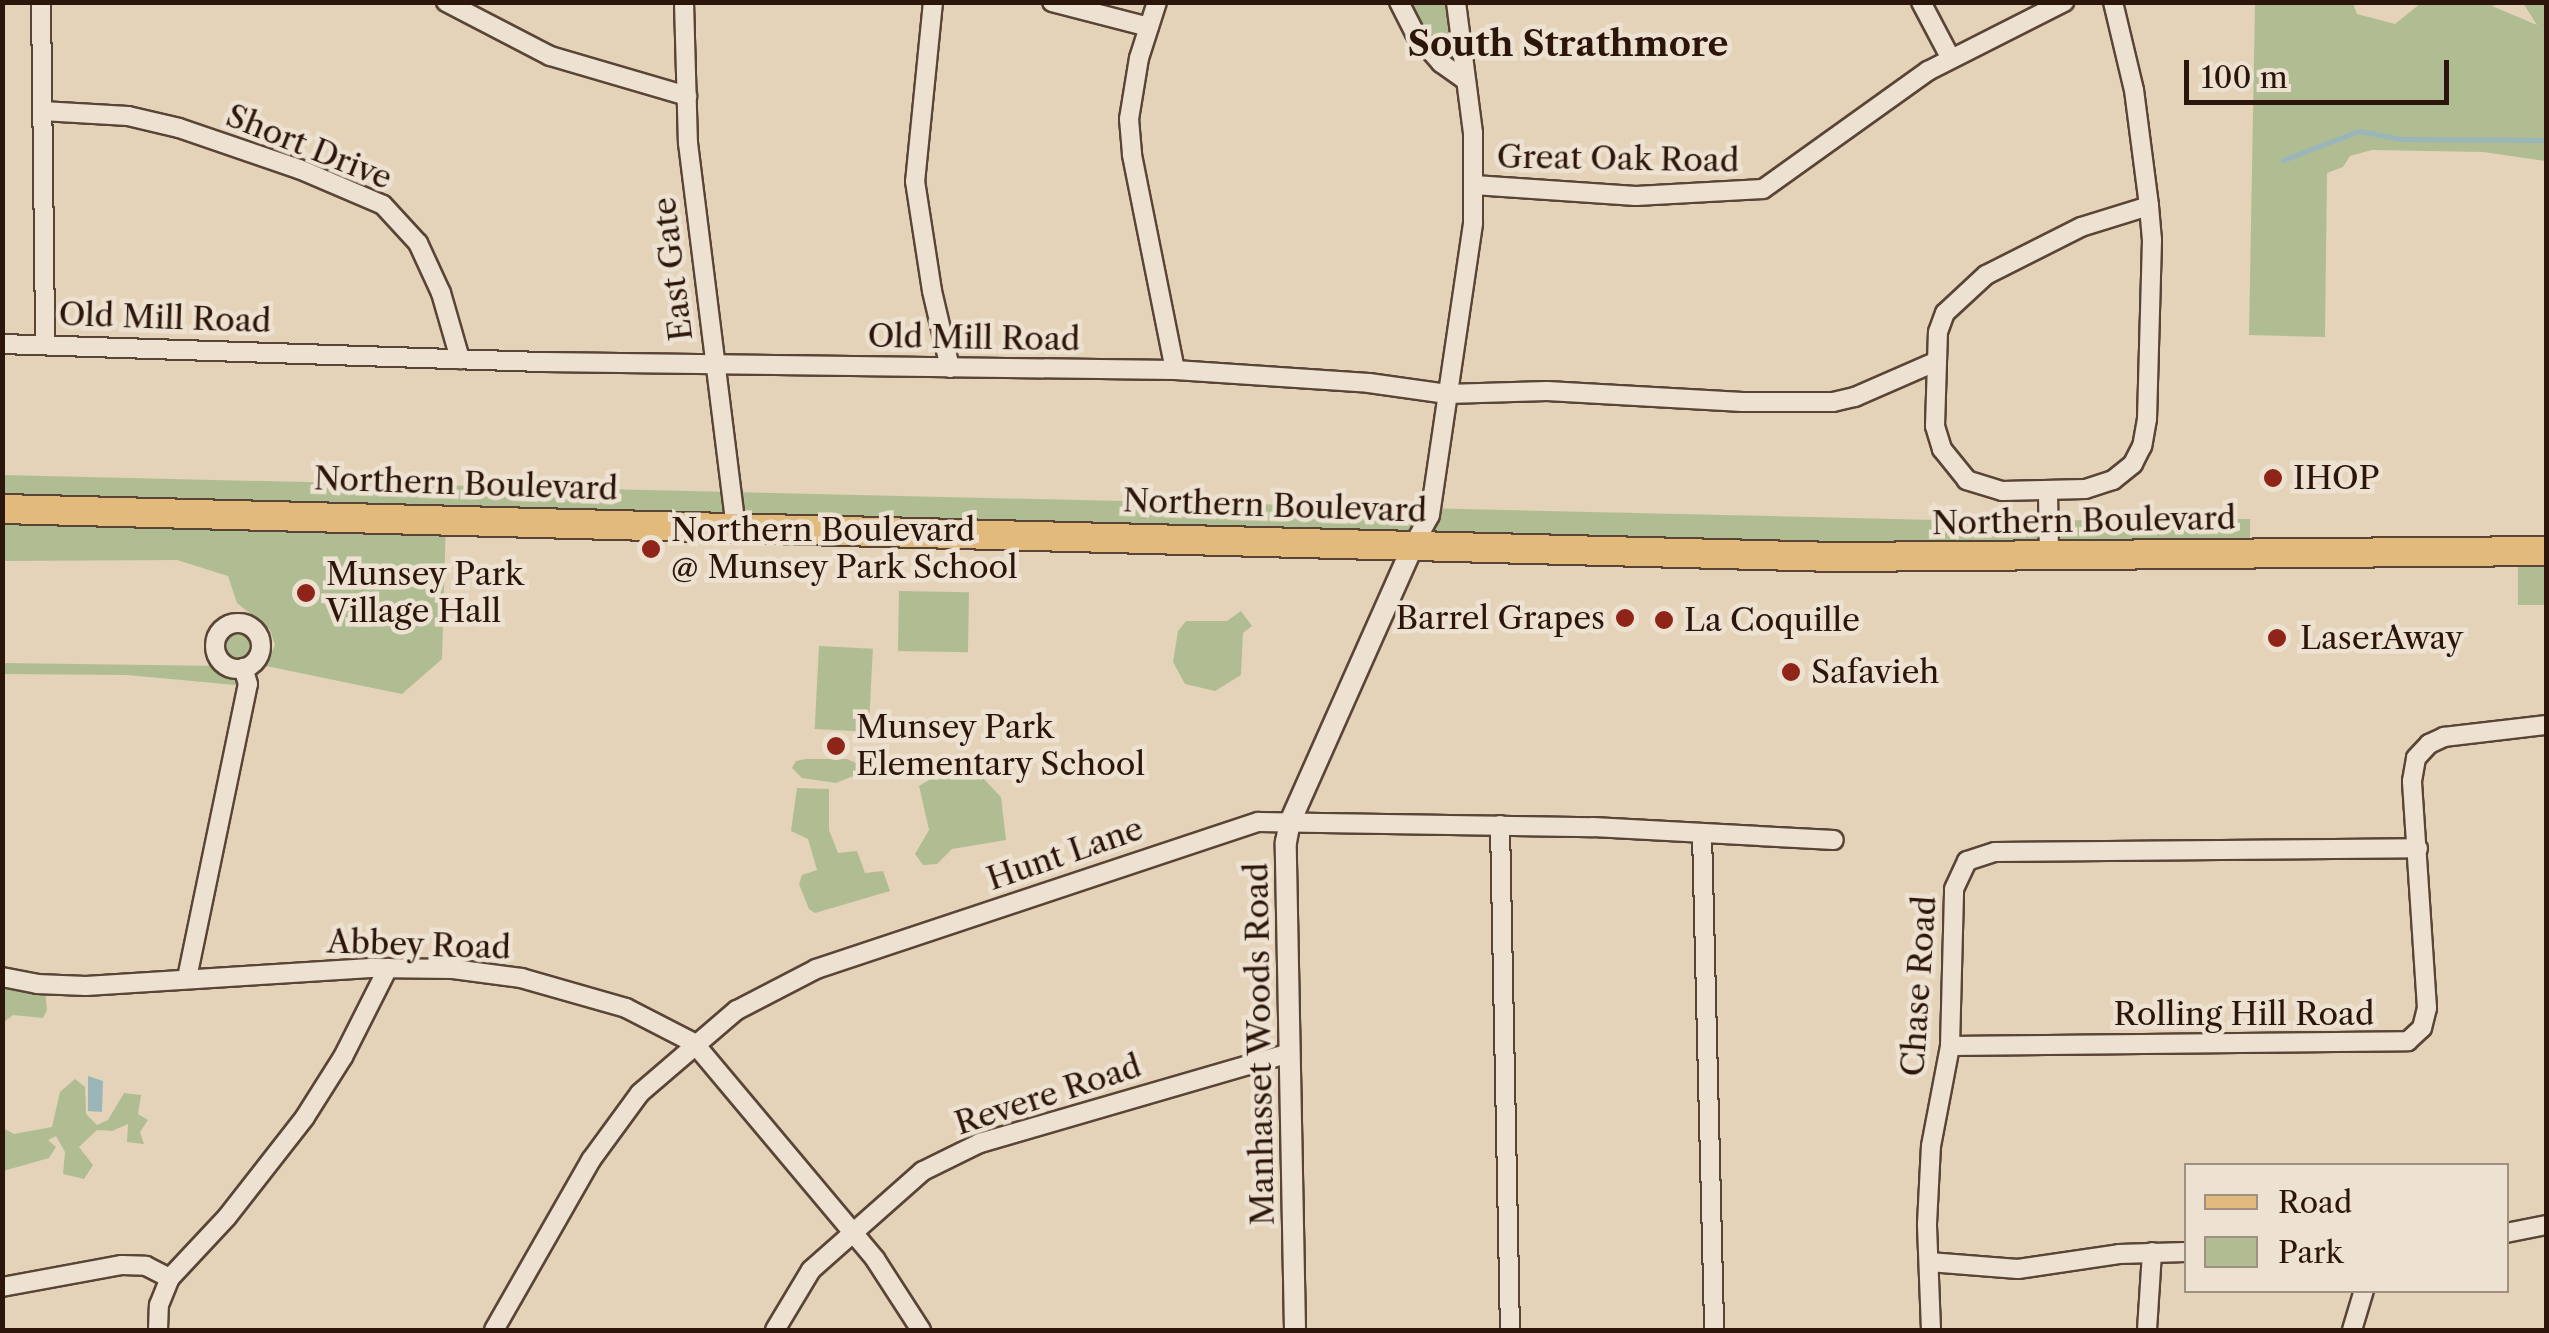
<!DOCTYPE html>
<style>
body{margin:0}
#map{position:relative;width:2549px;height:1333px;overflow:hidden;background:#e4d3b9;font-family:"Libre Caslon Text",serif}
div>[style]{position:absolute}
.green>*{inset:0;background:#b0bd92;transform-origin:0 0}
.water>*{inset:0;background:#9ab6b9}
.stream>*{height:5px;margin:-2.5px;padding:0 2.5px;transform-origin:2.5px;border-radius:2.5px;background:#9ab6b9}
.roads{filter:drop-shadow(2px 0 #5a4436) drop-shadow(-2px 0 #5a4436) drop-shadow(0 2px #5a4436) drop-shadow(0 -2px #5a4436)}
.minor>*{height:18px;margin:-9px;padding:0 9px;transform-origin:9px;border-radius:9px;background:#ede2d2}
.minor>.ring{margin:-9px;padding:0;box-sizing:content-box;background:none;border:18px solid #ede2d2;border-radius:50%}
.tertiary>*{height:20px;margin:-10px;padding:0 10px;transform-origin:10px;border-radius:10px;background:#ede2d2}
.primary>*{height:28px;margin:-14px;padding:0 14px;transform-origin:14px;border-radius:14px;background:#e2ba7c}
.dots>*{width:28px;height:28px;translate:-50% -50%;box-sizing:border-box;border:5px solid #ede2d2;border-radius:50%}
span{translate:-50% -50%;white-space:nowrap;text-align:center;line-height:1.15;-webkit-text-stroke:9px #ede2d2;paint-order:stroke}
.street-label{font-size:32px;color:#2c150a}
.poi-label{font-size:32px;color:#2c150a}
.left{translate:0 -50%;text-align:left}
.right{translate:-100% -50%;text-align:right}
.neighbourhood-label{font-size:35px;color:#2c150a;font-weight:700}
.frame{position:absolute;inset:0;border:5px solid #2c150a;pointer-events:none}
.legend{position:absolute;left:2184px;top:1163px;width:325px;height:130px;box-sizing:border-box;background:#ede2d2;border:2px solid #a09082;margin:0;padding:12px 18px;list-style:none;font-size:30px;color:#2c150a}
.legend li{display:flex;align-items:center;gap:20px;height:50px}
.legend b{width:50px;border:2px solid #a09082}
.scale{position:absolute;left:2184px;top:60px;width:265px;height:45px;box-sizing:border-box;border:5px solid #2c150a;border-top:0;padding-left:12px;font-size:30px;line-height:35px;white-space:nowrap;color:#2c150a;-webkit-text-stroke:8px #ede2d2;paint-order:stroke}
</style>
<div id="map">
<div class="green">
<i style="clip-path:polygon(1399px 3px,1456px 3px,1464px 79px)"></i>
<i style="clip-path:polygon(2255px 3px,2353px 3px,2357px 14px,2395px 24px,2421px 3px,2504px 3px,2492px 6px,2537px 25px,2523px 3px,2546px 3px,2546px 161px,2483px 152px,2372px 150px,2350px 156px,2343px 167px,2327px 173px,2325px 337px,2249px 335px)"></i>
<i style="clip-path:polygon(3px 475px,1979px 521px,2250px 519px,2250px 554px,446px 520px,442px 659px,402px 694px,266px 666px,275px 645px,270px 630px,237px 603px,228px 576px,177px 560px,3px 561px)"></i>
<i style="left:2518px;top:551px;width:28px;height:54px"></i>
<i style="left:899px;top:591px;width:70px;height:60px;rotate:1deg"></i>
<i style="clip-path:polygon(1241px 611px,1252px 626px,1243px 633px,1241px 675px,1215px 691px,1185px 684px,1173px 662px,1178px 631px,1186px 621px,1227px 621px)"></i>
<i style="clip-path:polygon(236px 623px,251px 627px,260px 638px,260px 654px,251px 665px,246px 686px,127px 675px,3px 674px,3px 663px,225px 666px,217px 655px,216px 640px,223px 628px)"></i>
<i style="left:819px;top:646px;width:54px;height:83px;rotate:3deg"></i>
<i style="clip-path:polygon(806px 759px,847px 759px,858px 764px,861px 773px,836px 783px,802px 778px,792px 768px,796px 761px)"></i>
<i style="clip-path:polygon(962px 770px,979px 774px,1001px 797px,1006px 840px,952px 849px,937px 864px,923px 865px,915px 854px,929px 830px,919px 786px,942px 772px)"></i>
<i style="clip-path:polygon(797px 788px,829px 789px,829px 830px,838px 853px,857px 851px,865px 873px,883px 871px,890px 891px,815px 913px,809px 909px,799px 884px,802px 875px,817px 870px,808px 839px,791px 831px)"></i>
<i style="clip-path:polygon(3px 979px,45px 992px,47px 1010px,43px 1018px,13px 1015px,3px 1023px)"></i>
<i style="clip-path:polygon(75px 1079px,85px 1087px,86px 1114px,97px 1125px,108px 1120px,124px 1093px,141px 1095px,138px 1114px,148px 1120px,140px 1132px,144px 1144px,127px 1142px,128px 1124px,112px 1131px,97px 1130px,79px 1147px,93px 1165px,84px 1179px,63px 1174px,65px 1152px,56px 1136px,48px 1140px,56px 1147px,49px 1158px,3px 1171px,3px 1128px,14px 1134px,52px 1127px,60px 1092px)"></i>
</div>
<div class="water">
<i style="clip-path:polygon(88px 1076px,103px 1081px,102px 1112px,88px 1111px)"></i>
</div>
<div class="stream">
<i style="left:2283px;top:160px;width:81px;rotate:-20.9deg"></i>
<i style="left:2359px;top:131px;width:43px;rotate:10.8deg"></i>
<i style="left:2401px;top:139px;width:145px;rotate:0.4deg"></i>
</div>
<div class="roads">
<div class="minor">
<i style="left:41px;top:2px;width:343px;rotate:89.3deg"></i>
<i style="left:446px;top:2px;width:117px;rotate:27.4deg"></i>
<i style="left:550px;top:56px;width:143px;rotate:16.3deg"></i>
<i style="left:684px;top:2px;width:141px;rotate:88.4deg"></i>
<i style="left:688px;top:143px;width:387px;rotate:82.9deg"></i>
<i style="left:933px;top:2px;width:180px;rotate:95.7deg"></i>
<i style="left:915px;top:181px;width:111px;rotate:81.2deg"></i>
<i style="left:932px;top:291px;width:79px;rotate:76.8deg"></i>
<i style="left:1052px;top:2px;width:100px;rotate:14.5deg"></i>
<i style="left:1157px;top:2px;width:59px;rotate:107.8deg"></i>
<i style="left:1139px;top:58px;width:62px;rotate:99.3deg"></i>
<i style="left:1129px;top:119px;width:36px;rotate:85deg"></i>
<i style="left:1132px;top:155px;width:219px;rotate:78.7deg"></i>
<i style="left:1399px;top:2px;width:35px;rotate:63deg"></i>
<i style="left:1415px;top:33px;width:40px;rotate:49deg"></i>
<i style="left:1441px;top:63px;width:28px;rotate:35deg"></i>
<i style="left:1921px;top:2px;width:64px;rotate:62.2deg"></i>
<i style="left:2113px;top:2px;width:90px;rotate:76.6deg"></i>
<i style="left:2134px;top:90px;width:117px;rotate:82.6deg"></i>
<i style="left:2149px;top:206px;width:34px;rotate:85deg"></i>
<i style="left:2152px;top:240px;width:179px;rotate:91.6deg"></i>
<i style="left:2147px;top:419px;width:27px;rotate:100deg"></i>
<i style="left:2142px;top:446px;width:20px;rotate:117deg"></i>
<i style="left:2133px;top:464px;width:26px;rotate:141deg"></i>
<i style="left:2113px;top:480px;width:29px;rotate:162deg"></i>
<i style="left:2085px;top:489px;width:83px;rotate:178.6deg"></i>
<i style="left:2002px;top:491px;width:37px;rotate:-163deg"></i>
<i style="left:1967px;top:480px;width:40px;rotate:-129deg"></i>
<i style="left:1942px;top:449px;width:24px;rotate:-107deg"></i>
<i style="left:1935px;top:426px;width:94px;rotate:-88.2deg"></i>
<i style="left:1938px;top:332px;width:20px;rotate:-70deg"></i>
<i style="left:1945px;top:313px;width:56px;rotate:-42.8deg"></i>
<i style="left:1986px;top:275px;width:106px;rotate:-26.8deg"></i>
<i style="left:2081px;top:227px;width:71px;rotate:-17.2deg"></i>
<i style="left:42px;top:111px;width:86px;rotate:3.3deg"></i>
<i style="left:128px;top:116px;width:52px;rotate:13.2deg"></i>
<i style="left:179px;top:128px;width:127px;rotate:18.9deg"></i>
<i style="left:299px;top:169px;width:91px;rotate:23.2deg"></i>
<i style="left:383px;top:205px;width:52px;rotate:47.4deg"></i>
<i style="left:418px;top:243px;width:55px;rotate:65.3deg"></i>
<i style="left:441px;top:293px;width:69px;rotate:73.9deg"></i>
<i style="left:1474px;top:185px;width:162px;rotate:3.9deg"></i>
<i style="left:1636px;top:196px;width:127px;rotate:-3.2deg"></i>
<i style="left:1763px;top:189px;width:203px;rotate:-35.6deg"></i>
<i style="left:1928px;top:71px;width:153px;rotate:-26.9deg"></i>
<i style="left:2px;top:344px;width:541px;rotate:1.91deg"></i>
<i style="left:543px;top:362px;width:632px;rotate:0.73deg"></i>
<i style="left:1175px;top:370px;width:194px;rotate:3.8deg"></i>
<i style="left:1369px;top:383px;width:79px;rotate:8deg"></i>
<i style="left:1447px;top:394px;width:100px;rotate:-1.7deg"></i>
<i style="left:1547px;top:391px;width:196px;rotate:3.2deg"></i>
<i style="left:1743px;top:402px;width:90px"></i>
<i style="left:1833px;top:402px;width:23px;rotate:-13deg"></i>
<i style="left:1855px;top:397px;width:87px;rotate:-23.6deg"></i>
<i style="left:2048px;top:492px;width:64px;rotate:89.1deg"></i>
<i style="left:1414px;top:544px;width:33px;rotate:-61deg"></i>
<i style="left:1430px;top:515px;width:295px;rotate:-81.6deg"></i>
<i style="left:1473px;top:223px;width:90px;rotate:-90deg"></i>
<i style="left:1473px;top:133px;width:132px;rotate:-97.4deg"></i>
<i class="ring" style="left:215px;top:623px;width:28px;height:28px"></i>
<i style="left:1500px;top:825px;width:505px;rotate:88.87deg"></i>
<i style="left:1702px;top:833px;width:497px;rotate:88.6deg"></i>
<i style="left:2px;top:977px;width:36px;rotate:11deg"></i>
<i style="left:37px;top:984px;width:49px;rotate:2.3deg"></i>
<i style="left:86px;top:986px;width:289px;rotate:-3.6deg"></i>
<i style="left:374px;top:968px;width:79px;rotate:0.7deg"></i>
<i style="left:453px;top:969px;width:69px;rotate:7.5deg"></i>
<i style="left:521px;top:978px;width:109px;rotate:15.9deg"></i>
<i style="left:626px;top:1008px;width:76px;rotate:27.2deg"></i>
<i style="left:694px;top:1043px;width:282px;rotate:50deg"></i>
<i style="left:875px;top:1259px;width:85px;rotate:57.1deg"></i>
<i style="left:187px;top:978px;width:300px;rotate:-78.3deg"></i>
<i style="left:248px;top:684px;width:17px;rotate:-107deg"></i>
<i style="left:1950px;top:1046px;width:458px;rotate:-0.6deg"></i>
<i style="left:2408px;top:1041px;width:19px;rotate:-43deg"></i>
<i style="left:2422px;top:1028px;width:21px;rotate:-76deg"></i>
<i style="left:2427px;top:1008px;width:227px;rotate:-93.8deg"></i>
<i style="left:2412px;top:781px;width:23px;rotate:-80deg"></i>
<i style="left:2416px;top:758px;width:19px;rotate:-47deg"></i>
<i style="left:2429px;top:744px;width:17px;rotate:-25deg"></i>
<i style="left:2444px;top:737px;width:103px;rotate:-6.7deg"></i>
<i style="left:2506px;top:1233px;width:41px;rotate:-11.3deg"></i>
<i style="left:1929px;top:1262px;width:89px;rotate:4.5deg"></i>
<i style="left:2018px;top:1269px;width:102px;rotate:-8.4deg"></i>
<i style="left:2119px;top:1254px;width:67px;rotate:-1.7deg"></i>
<i style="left:2px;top:1287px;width:122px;rotate:-10.4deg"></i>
<i style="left:122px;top:1265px;width:24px;rotate:2deg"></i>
<i style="left:146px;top:1266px;width:27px;rotate:27deg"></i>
<i style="left:158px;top:1330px;width:25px;rotate:-88deg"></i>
<i style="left:159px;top:1305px;width:29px;rotate:-68deg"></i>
<i style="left:170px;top:1278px;width:83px;rotate:-46.9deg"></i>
<i style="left:227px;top:1217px;width:127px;rotate:-52deg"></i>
<i style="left:305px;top:1117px;width:71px;rotate:-57.7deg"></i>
<i style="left:343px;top:1057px;width:100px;rotate:-63.2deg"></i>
<i style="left:494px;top:1330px;width:196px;rotate:-60.3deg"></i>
<i style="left:591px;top:1160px;width:83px;rotate:-53.8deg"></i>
<i style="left:640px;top:1093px;width:128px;rotate:-40.6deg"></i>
<i style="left:737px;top:1010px;width:89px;rotate:-27.4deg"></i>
<i style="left:816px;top:969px;width:466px;rotate:-18.4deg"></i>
<i style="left:1258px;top:822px;width:335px;rotate:0.9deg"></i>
<i style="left:1593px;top:827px;width:241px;rotate:3.1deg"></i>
<i style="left:775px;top:1330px;width:70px;rotate:-59deg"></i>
<i style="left:811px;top:1270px;width:149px;rotate:-41.5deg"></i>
<i style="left:923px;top:1171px;width:64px;rotate:-26.2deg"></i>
<i style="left:980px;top:1143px;width:323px;rotate:-16.2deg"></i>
<i style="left:1931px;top:1330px;width:106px;rotate:-92.2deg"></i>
<i style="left:1927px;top:1224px;width:78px;rotate:-87.1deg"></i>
<i style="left:1931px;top:1146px;width:102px;rotate:-79.2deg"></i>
<i style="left:1950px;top:1046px;width:157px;rotate:-88.5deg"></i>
<i style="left:1954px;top:889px;width:31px;rotate:-65deg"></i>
<i style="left:1967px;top:861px;width:29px;rotate:-18deg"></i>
<i style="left:1995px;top:852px;width:423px;rotate:-0.5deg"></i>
<i style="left:2147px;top:1330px;width:78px;rotate:-86.3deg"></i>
<i style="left:2352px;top:1330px;width:42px;rotate:-73.3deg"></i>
</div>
<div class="tertiary">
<i style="left:1295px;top:1330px;width:488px;rotate:-91.1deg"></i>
<i style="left:1286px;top:842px;width:20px;rotate:-79deg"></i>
<i style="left:1290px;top:822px;width:304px;rotate:-66deg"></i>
</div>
<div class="primary">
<i style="left:2px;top:509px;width:1836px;rotate:1.5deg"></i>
<i style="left:1837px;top:557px;width:709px;rotate:-0.48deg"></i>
</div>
</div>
<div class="dots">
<i style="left:2273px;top:478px;background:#8f2418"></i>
<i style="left:651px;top:549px;background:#8f2418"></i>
<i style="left:306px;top:593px;background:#8f2418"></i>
<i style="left:1625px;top:618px;background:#8f2418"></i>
<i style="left:1664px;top:620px;background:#8f2418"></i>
<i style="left:2277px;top:638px;background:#8f2418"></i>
<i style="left:1791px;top:672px;background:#8f2418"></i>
<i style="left:836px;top:746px;background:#8f2418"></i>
</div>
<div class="street-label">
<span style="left:309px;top:147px;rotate:22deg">Short Drive</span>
<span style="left:1618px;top:159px;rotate:1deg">Great Oak Road</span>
<span style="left:673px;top:269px;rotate:-97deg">East Gate</span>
<span style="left:165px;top:318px;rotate:2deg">Old Mill Road</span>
<span style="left:974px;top:338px;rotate:1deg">Old Mill Road</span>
<span style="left:466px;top:484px;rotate:2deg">Northern Boulevard</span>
<span style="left:1275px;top:506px;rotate:2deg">Northern Boulevard</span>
<span style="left:2084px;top:521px;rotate:-1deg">Northern Boulevard</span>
<span style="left:1065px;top:854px;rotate:-19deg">Hunt Lane</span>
<span style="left:419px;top:945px;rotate:2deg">Abbey Road</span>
<span style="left:1919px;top:986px;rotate:-86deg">Chase Road</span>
<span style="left:2244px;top:1014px">Rolling Hill Road</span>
<span style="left:1260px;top:1044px;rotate:-91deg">Manhasset Woods Road</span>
<span style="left:1048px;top:1095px;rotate:-18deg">Revere Road</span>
</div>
<div class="poi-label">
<span class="left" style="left:2293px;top:478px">IHOP</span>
<span class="left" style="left:671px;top:549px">Northern Boulevard<br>@ Munsey Park School</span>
<span class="left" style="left:326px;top:593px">Munsey Park<br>Village Hall</span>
<span class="right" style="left:1605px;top:618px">Barrel Grapes</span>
<span class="left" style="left:1684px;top:620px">La Coquille</span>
<span class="left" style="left:2300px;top:638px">LaserAway</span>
<span class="left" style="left:1811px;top:672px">Safavieh</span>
<span class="left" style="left:856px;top:746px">Munsey Park<br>Elementary School</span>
</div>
<div class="neighbourhood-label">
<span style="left:1568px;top:44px">South Strathmore</span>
</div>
<div class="frame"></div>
<ul class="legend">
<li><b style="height:12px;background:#e2ba7c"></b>Road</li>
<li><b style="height:28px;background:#b0bd92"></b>Park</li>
</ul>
<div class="scale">100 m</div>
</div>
